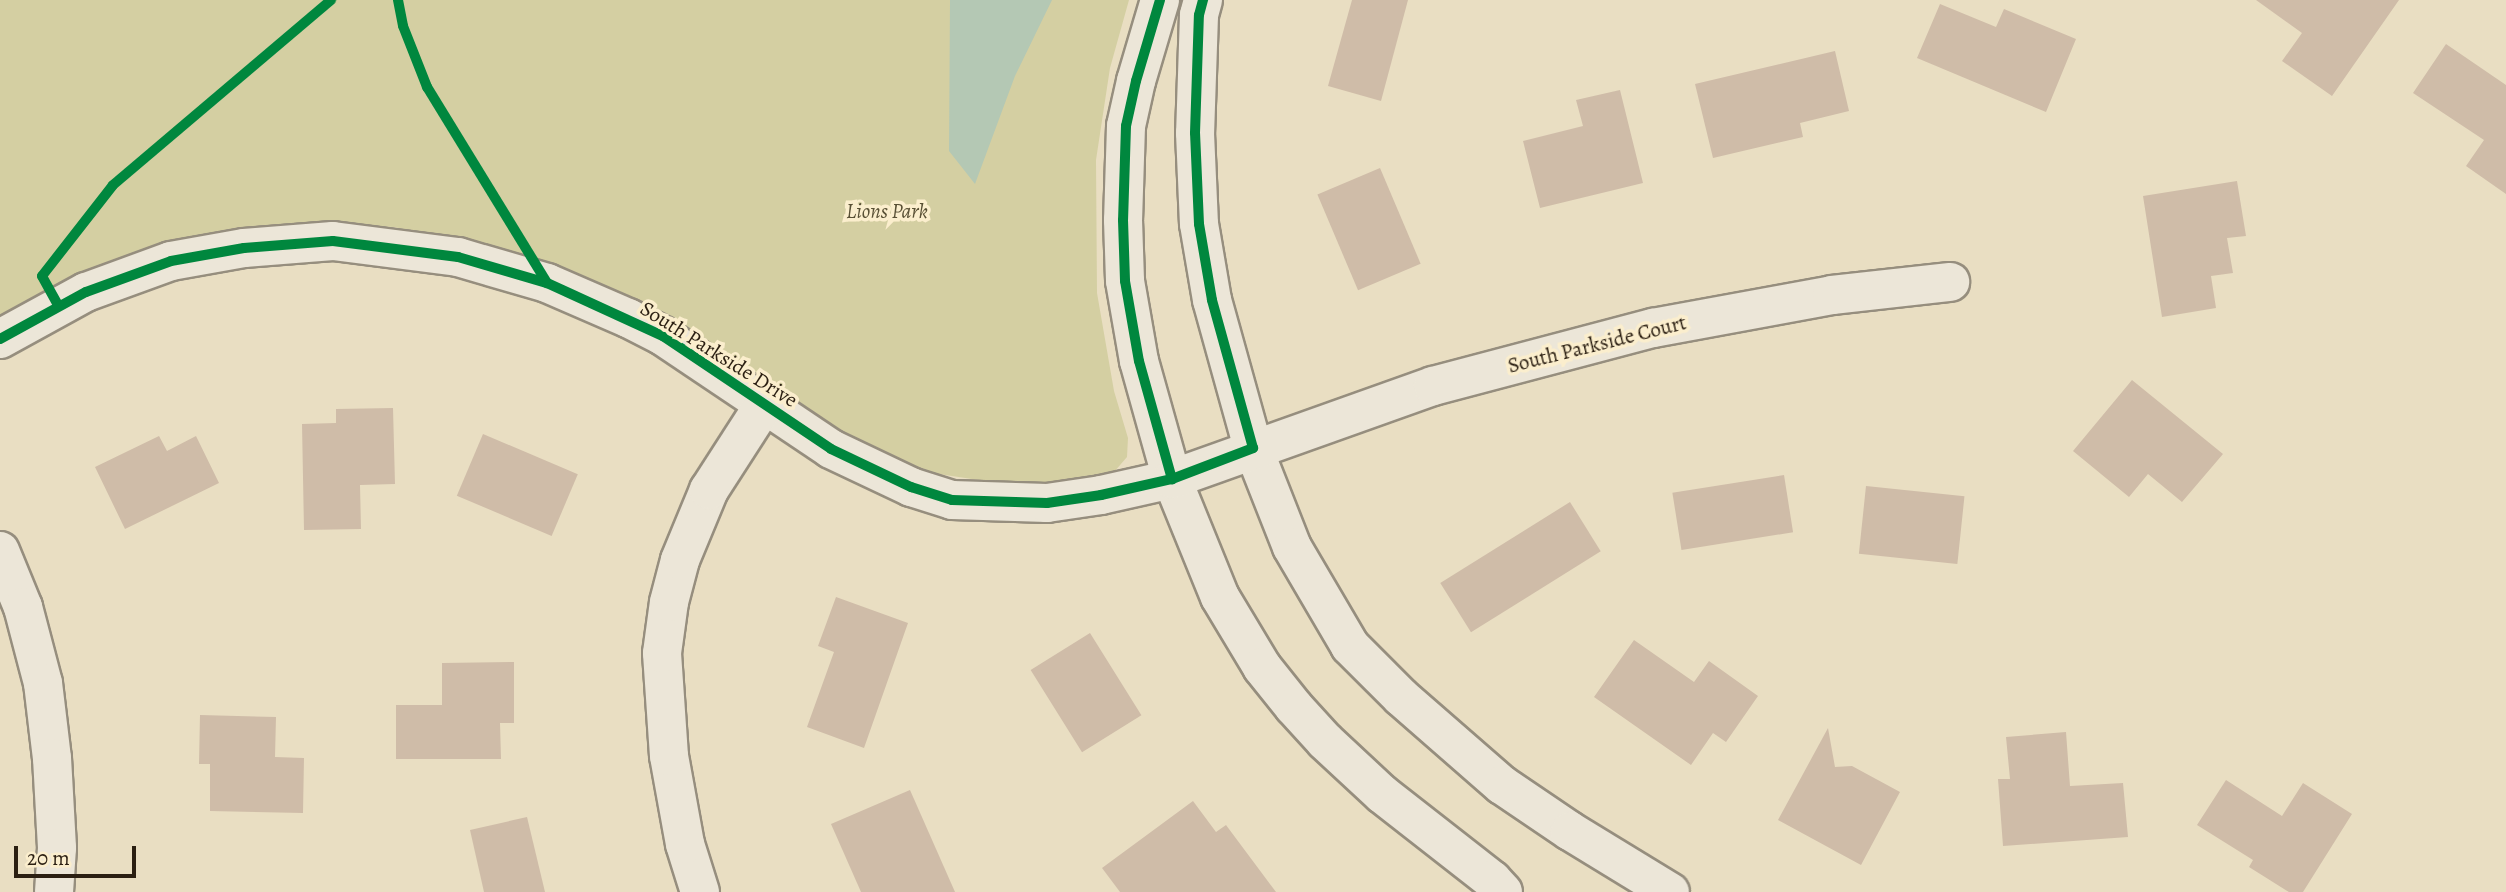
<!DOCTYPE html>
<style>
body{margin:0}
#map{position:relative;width:2506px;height:892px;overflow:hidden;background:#e9dec2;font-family:Alegreya,serif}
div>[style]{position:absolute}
.green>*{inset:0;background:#d4cfa2}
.water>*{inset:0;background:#b4c8b4}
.building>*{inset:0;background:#cfbca8;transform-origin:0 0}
.roads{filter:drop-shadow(2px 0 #968e7e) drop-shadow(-2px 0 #968e7e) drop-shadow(0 2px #968e7e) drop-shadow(0 -2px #968e7e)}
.minor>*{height:38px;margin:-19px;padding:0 19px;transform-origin:19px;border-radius:19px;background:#ece6d8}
.cycleway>*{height:10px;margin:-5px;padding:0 5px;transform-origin:5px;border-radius:5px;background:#00873e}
span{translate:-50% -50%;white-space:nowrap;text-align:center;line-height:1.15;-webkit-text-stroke:7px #fbeecd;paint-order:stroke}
.park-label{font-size:21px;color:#595035;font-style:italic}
.street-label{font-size:21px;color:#2b1f12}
.scale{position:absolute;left:14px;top:846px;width:122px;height:32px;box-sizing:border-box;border:4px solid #2b1f12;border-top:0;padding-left:9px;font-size:21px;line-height:24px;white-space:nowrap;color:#2b1f12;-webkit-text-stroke:5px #fbeecd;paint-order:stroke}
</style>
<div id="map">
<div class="green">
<i style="clip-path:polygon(0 0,1129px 0,1110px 68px,1096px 160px,1097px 293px,1114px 391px,1128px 438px,1127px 457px,1114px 472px,1085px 481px,1012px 485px,912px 470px,866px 451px,686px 326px,630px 296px,550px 265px,466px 242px,394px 227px,316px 224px,248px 228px,177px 240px,109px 261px,0 315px)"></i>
</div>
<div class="water">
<i style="clip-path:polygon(950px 0,1052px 0,1015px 76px,975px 184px,949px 151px)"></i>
</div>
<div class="building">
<i style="clip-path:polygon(1352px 0,1408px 0,1381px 101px,1328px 86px)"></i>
<i style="clip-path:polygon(2256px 0,2399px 0,2332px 96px,2282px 61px,2302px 33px)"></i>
<i style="clip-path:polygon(1940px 4px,1996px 27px,2004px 9px,2076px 39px,2046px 112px,1917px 58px)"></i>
<i style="clip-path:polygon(2446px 44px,2506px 85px,2506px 194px,2466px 166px,2484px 140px,2413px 93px)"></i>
<i style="clip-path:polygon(1835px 51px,1849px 111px,1800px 123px,1803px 137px,1713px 158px,1695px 84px)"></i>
<i style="clip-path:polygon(1620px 90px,1643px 183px,1540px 208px,1523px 141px,1583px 126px,1576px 100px)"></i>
<i style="left:1380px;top:168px;width:104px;height:68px;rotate:67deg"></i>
<i style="clip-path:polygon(2237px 181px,2246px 236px,2227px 238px,2233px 273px,2211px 276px,2216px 308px,2162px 317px,2143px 196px)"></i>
<i style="clip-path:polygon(2132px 380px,2223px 454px,2182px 502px,2148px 474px,2129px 497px,2073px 451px)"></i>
<i style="clip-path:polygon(393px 408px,395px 484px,360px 485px,361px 529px,304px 530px,302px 424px,336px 423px,336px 409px)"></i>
<i style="left:483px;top:434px;width:103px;height:67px;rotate:23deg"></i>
<i style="clip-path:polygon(159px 436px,167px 451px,196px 436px,219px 483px,125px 529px,95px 467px)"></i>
<i style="left:1784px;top:475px;width:58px;height:113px;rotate:81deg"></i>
<i style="left:1866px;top:486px;width:99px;height:68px;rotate:6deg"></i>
<i style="left:1570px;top:502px;width:58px;height:153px;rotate:58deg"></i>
<i style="clip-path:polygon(836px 597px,908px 623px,864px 748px,807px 727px,834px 652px,818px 646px)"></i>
<i style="left:1090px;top:633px;width:97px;height:70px;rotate:58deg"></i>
<i style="clip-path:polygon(1634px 640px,1694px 682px,1709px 661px,1758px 696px,1726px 742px,1713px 733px,1691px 765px,1594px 697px)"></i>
<i style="clip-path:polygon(514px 662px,514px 723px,500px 723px,501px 759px,396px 759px,396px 705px,442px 705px,442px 663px)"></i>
<i style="clip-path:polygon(200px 715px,276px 717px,275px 757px,304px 758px,303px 813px,210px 811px,210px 764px,199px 764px)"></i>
<i style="clip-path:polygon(1828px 728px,1835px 767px,1852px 766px,1900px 792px,1861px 865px,1778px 820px)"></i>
<i style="clip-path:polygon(2066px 732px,2070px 786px,2123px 783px,2128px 837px,2003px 846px,1998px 779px,2010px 779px,2006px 737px)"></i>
<i style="clip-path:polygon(2226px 780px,2282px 816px,2303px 783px,2352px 814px,2303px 892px,2289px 892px,2249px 867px,2253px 860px,2197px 825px)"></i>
<i style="clip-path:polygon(910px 790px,955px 892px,861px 892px,831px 824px)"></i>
<i style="clip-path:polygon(1193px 801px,1216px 832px,1226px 825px,1276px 892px,1120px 892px,1102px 868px)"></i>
<i style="clip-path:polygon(527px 817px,545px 892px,484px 892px,470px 830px)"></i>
</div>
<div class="roads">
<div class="minor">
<i style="left:1160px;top:0;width:84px;rotate:106.5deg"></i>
<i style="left:1136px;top:81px;width:46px;rotate:102.5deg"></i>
<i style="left:1126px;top:126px;width:94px;rotate:91.8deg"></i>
<i style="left:1123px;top:220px;width:61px;rotate:88.1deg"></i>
<i style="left:1125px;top:281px;width:81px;rotate:80.1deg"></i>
<i style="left:1139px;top:361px;width:123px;rotate:74.4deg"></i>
<i style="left:1172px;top:479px;width:127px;rotate:67.9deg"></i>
<i style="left:1220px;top:597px;width:82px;rotate:59deg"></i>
<i style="left:1262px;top:667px;width:51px;rotate:51.3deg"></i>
<i style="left:1294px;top:707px;width:46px;rotate:47.6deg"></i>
<i style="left:1325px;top:741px;width:78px;rotate:42.9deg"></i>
<i style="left:1382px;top:794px;width:140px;rotate:38deg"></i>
<i style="left:1492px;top:880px;width:16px;rotate:47deg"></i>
<i style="left:1203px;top:0;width:16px;rotate:105deg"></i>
<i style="left:1199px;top:15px;width:118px;rotate:91.9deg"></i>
<i style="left:1195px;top:133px;width:91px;rotate:87.5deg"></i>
<i style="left:1199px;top:224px;width:77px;rotate:80.3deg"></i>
<i style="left:1212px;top:300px;width:154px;rotate:74.5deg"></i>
<i style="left:1253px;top:448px;width:106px;rotate:68.5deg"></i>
<i style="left:1292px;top:547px;width:115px;rotate:59.6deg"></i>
<i style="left:1350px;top:646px;width:72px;rotate:45deg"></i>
<i style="left:1401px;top:697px;width:134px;rotate:41.1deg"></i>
<i style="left:1502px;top:785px;width:82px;rotate:34.1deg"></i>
<i style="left:1570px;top:831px;width:117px;rotate:31.4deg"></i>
<i style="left:0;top:339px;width:98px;rotate:-28.7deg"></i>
<i style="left:86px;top:292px;width:90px;rotate:-20deg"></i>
<i style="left:171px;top:261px;width:74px;rotate:-10.1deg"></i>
<i style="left:244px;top:248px;width:89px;rotate:-4.5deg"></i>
<i style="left:333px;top:241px;width:126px;rotate:7.3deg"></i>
<i style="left:458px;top:257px;width:93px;rotate:16.3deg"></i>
<i style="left:547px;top:283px;width:88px;rotate:23.4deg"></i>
<i style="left:628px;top:318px;width:39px;rotate:27deg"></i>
<i style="left:663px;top:336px;width:202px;rotate:33.9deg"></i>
<i style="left:831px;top:449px;width:89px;rotate:25.4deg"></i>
<i style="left:911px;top:487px;width:43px;rotate:17.6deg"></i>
<i style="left:952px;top:500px;width:95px;rotate:1.8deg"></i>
<i style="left:1047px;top:503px;width:55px;rotate:-8.4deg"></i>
<i style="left:1101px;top:495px;width:73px;rotate:-12.7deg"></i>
<i style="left:1172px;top:479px;width:277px;rotate:-19.6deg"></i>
<i style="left:1433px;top:386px;width:228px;rotate:-14.8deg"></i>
<i style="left:1653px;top:328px;width:182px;rotate:-10.4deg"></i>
<i style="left:1832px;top:295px;width:119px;rotate:-6.3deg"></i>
<i style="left:0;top:551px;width:61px;rotate:67.7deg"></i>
<i style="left:23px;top:607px;width:79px;rotate:75.3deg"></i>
<i style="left:43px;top:683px;width:76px;rotate:83.2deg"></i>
<i style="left:52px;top:758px;width:90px;rotate:86.8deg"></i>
<i style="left:57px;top:848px;width:44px;rotate:93.9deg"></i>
<i style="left:700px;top:892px;width:50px;rotate:-107.4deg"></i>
<i style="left:685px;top:844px;width:89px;rotate:-100.3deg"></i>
<i style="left:669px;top:756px;width:103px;rotate:-93.9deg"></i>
<i style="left:662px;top:653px;width:51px;rotate:-82.2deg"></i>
<i style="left:669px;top:602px;width:43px;rotate:-75.3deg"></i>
<i style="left:680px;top:560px;width:76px;rotate:-67.5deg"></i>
<i style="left:709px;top:490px;width:103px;rotate:-57.2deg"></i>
</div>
</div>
<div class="cycleway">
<i style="left:398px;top:0;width:26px;rotate:79deg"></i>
<i style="left:403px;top:26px;width:66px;rotate:68.5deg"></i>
<i style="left:427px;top:87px;width:230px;rotate:58.5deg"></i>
<i style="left:1160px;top:0;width:84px;rotate:106.5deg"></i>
<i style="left:1136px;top:81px;width:46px;rotate:102.5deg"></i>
<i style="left:1126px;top:126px;width:94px;rotate:91.8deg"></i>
<i style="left:1123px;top:220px;width:61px;rotate:88.1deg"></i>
<i style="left:1125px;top:281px;width:81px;rotate:80.1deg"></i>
<i style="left:1139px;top:361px;width:123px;rotate:74.4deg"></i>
<i style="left:58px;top:305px;width:33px;rotate:-119deg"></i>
<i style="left:42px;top:276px;width:115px;rotate:-52deg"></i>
<i style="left:113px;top:185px;width:286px;rotate:-40.3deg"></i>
<i style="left:0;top:339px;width:98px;rotate:-28.7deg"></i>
<i style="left:86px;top:292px;width:90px;rotate:-20deg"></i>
<i style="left:171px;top:261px;width:74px;rotate:-10.1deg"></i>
<i style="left:244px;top:248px;width:89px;rotate:-4.5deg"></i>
<i style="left:333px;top:241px;width:126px;rotate:7.3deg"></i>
<i style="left:458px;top:257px;width:93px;rotate:16.3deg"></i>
<i style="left:547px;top:283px;width:128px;rotate:24.6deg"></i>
<i style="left:663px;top:336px;width:202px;rotate:33.9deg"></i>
<i style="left:831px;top:449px;width:89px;rotate:25.4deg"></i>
<i style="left:911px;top:487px;width:43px;rotate:17.6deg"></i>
<i style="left:952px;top:500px;width:95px;rotate:1.8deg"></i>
<i style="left:1047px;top:503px;width:55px;rotate:-8.4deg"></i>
<i style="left:1101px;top:495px;width:73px;rotate:-12.7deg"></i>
<i style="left:1172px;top:479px;width:87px;rotate:-20.9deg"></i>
<i style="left:1253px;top:448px;width:154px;rotate:-105.5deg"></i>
<i style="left:1212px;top:300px;width:77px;rotate:-99.7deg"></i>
<i style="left:1199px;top:224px;width:91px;rotate:-92.5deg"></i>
<i style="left:1195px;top:133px;width:118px;rotate:-88.1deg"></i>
<i style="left:1199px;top:15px;width:16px;rotate:-75deg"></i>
</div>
<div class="park-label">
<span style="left:887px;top:211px">Lions Park</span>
</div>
<div class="street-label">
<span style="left:1597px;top:344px;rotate:-14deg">South Parkside Court</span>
<span style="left:719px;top:354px;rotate:32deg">South Parkside Drive</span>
</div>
<div class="scale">20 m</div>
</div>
